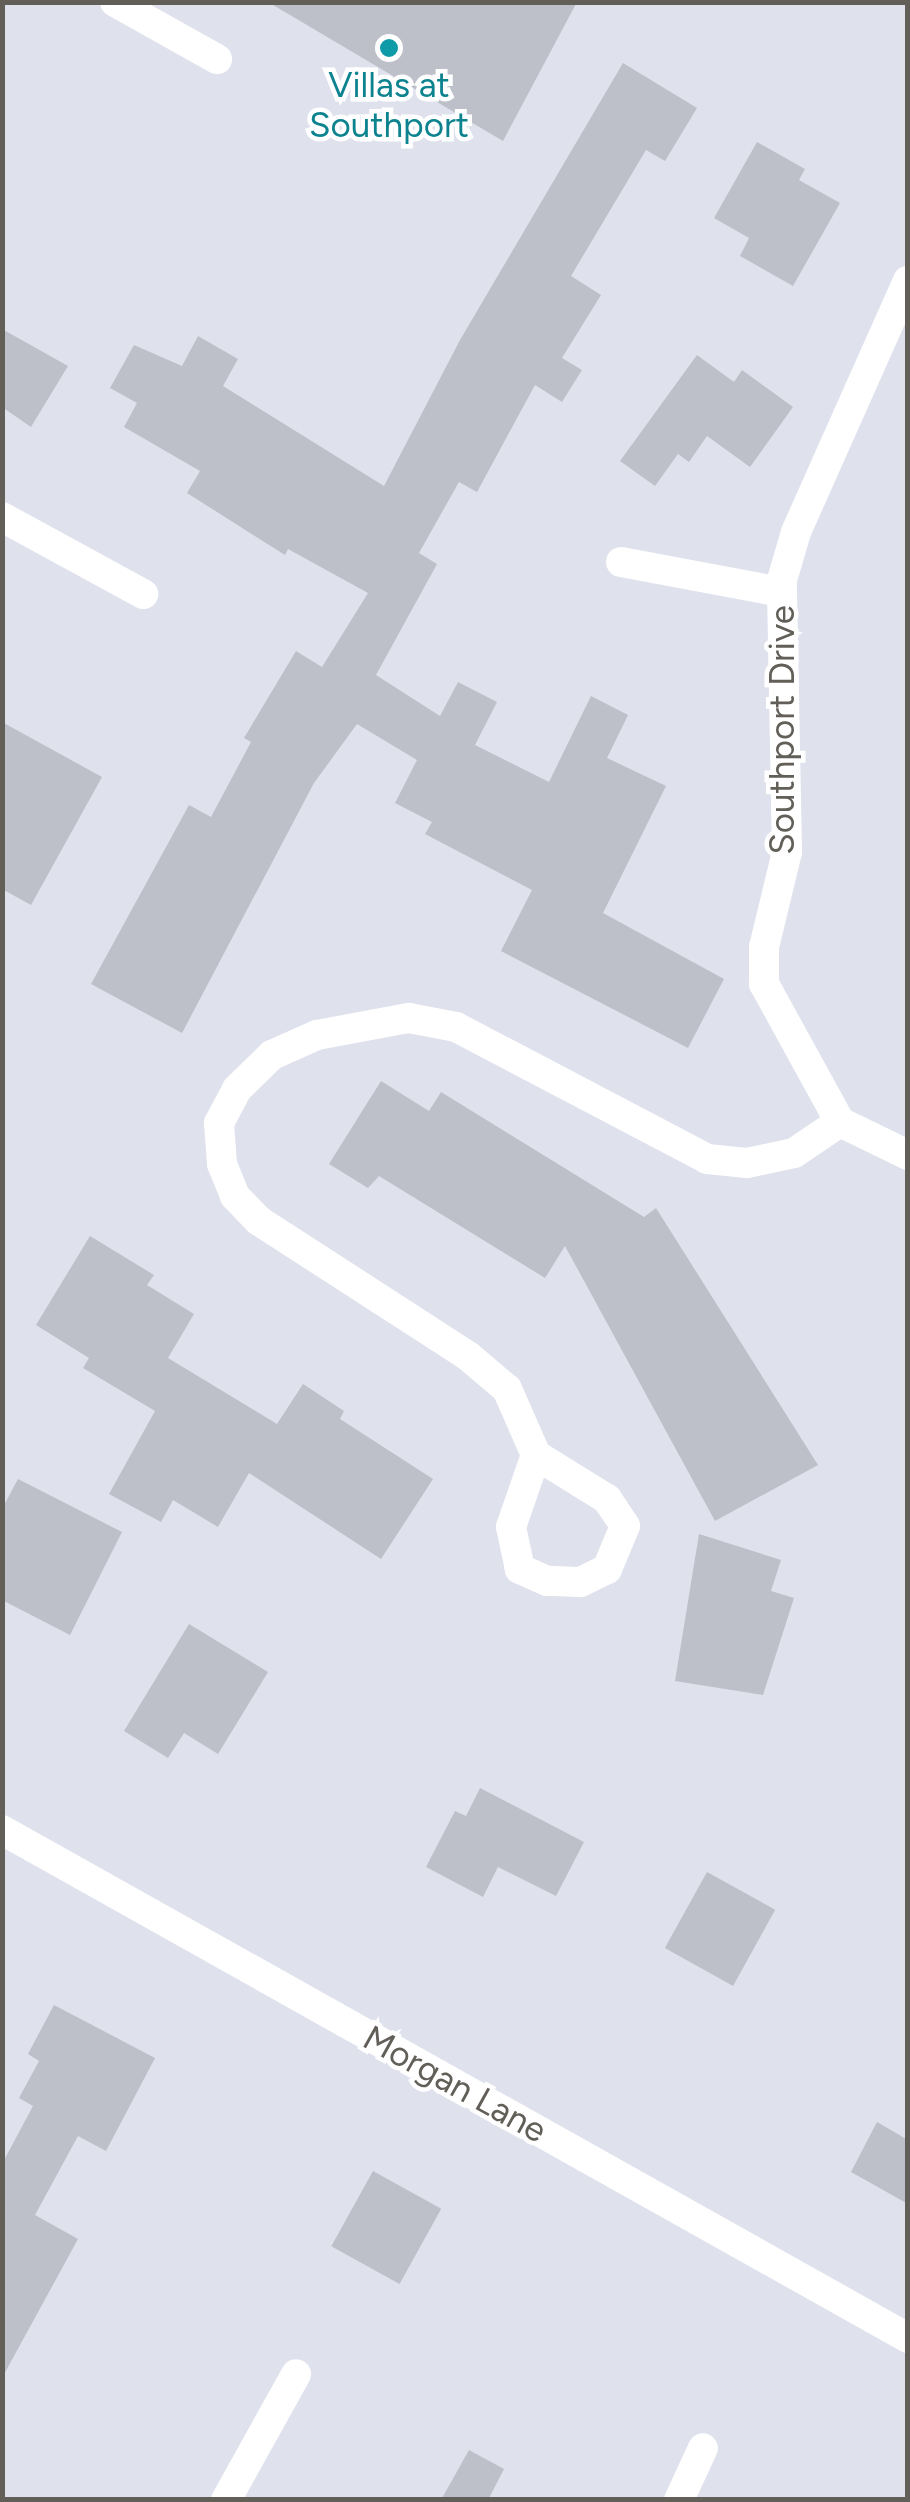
<!DOCTYPE html>
<style>
body{margin:0}
#map{position:relative;width:910px;height:2502px;overflow:hidden;background:#dfe1ed;font-family:Figtree,sans-serif}
div>[style]{position:absolute}
.building>*{inset:0;background:#bdc0c8;transform-origin:0 0}
.minor>*{height:30px;margin:-15px;padding:0 15px;transform-origin:15px;border-radius:15px;background:#fff}
.dots>*{width:28px;height:28px;translate:-50% -50%;box-sizing:border-box;border:5px solid #fff;border-radius:50%}
span{translate:-50% -50%;white-space:nowrap;text-align:center;line-height:1.15;-webkit-text-stroke:9px #fff;paint-order:stroke}
.culture-label{font-size:35px;color:#0d838f}
.street-label{font-size:35px;color:#625f59}
.frame{position:absolute;inset:0;border:5px solid #625f59;pointer-events:none}
</style>
<div id="map">
<div class="building">
<i style="clip-path:polygon(268px 2px,577px 2px,503px 141px)"></i>
<i style="clip-path:polygon(623px 63px,697px 108px,665px 161px,646px 150px,571px 276px,601px 295px,562px 358px,582px 370px,562px 402px,535px 385px,477px 492px,459px 482px,419px 553px,437px 564px,376px 675px,440px 716px,458px 682px,497px 702px,475px 745px,549px 782px,591px 696px,628px 715px,607px 758px,666px 786px,603px 913px,724px 979px,688px 1048px,501px 951px,532px 890px,425px 834px,432px 822px,395px 803px,417px 760px,357px 724px,314px 783px,182px 1033px,91px 984px,189px 805px,211px 817px,251px 742px,244px 738px,296px 651px,322px 667px,368px 593px,288px 549px,285px 555px,187px 493px,200px 471px,124px 427px,137px 403px,110px 388px,134px 345px,182px 366px,198px 336px,238px 359px,223px 386px,384px 486px,460px 340px)"></i>
<i style="clip-path:polygon(757px 142px,805px 169px,799px 180px,840px 203px,793px 286px,740px 256px,749px 238px,714px 218px)"></i>
<i style="clip-path:polygon(2px 329px,68px 366px,31px 427px,2px 407px)"></i>
<i style="clip-path:polygon(697px 355px,734px 382px,742px 370px,793px 407px,750px 467px,707px 436px,689px 462px,678px 454px,655px 486px,620px 461px)"></i>
<i style="clip-path:polygon(2px 722px,102px 777px,31px 905px,2px 889px)"></i>
<i style="clip-path:polygon(381px 1081px,429px 1111px,441px 1092px,644px 1217px,656px 1208px,818px 1465px,715px 1521px,565px 1246px,545px 1278px,379px 1176px,368px 1188px,329px 1164px)"></i>
<i style="clip-path:polygon(90px 1236px,154px 1275px,147px 1285px,194px 1314px,168px 1358px,277px 1424px,303px 1384px,344px 1411px,340px 1419px,433px 1479px,381px 1559px,249px 1473px,218px 1527px,173px 1500px,161px 1522px,109px 1494px,155px 1411px,83px 1368px,89px 1358px,36px 1325px)"></i>
<i style="clip-path:polygon(18px 1479px,122px 1532px,70px 1635px,2px 1600px,2px 1509px)"></i>
<i style="clip-path:polygon(699px 1534px,781px 1560px,771px 1591px,794px 1598px,763px 1695px,675px 1681px)"></i>
<i style="clip-path:polygon(189px 1624px,268px 1672px,218px 1754px,184px 1733px,168px 1758px,124px 1731px)"></i>
<i style="clip-path:polygon(480px 1788px,584px 1842px,556px 1896px,498px 1867px,483px 1897px,426px 1867px,455px 1811px,466px 1816px)"></i>
<i style="left:707px;top:1872px;width:78px;height:87px;rotate:29deg"></i>
<i style="clip-path:polygon(54px 2005px,155px 2058px,106px 2151px,78px 2136px,35px 2215px,78px 2239px,2px 2378px,2px 2164px,33px 2106px,19px 2098px,39px 2061px,28px 2054px)"></i>
<i style="clip-path:polygon(877px 2122px,908px 2140px,908px 2204px,851px 2172px)"></i>
<i style="left:373px;top:2171px;width:78px;height:86px;rotate:29deg"></i>
<i style="clip-path:polygon(469px 2450px,504px 2469px,488px 2500px,441px 2500px)"></i>
</div>
<div class="minor">
<i style="left:115px;top:2px;width:117px;rotate:29.2deg"></i>
<i style="left:2px;top:517px;width:161px;rotate:28.6deg"></i>
<i style="left:621px;top:562px;width:163px;rotate:10.6deg"></i>
<i style="left:840px;top:1122px;width:158px;rotate:-118.8deg"></i>
<i style="left:764px;top:984px;width:37px;rotate:-90deg"></i>
<i style="left:764px;top:947px;width:98px;rotate:-76.4deg"></i>
<i style="left:787px;top:852px;width:272px;rotate:-91.1deg"></i>
<i style="left:782px;top:580px;width:50px;rotate:-73.7deg"></i>
<i style="left:796px;top:532px;width:275px;rotate:-66deg"></i>
<i style="left:840px;top:1122px;width:76px;rotate:25.9deg"></i>
<i style="left:536px;top:1455px;width:84px;rotate:31.8deg"></i>
<i style="left:607px;top:1499px;width:32px;rotate:56deg"></i>
<i style="left:625px;top:1526px;width:47px;rotate:112.7deg"></i>
<i style="left:607px;top:1569px;width:30px;rotate:154deg"></i>
<i style="left:580px;top:1582px;width:33px;rotate:-178deg"></i>
<i style="left:547px;top:1581px;width:30px;rotate:-156deg"></i>
<i style="left:520px;top:1569px;width:43px;rotate:-102.1deg"></i>
<i style="left:511px;top:1527px;width:76px;rotate:-70.9deg"></i>
<i style="left:536px;top:1455px;width:72px;rotate:-113.7deg"></i>
<i style="left:507px;top:1389px;width:51px;rotate:-139.8deg"></i>
<i style="left:468px;top:1356px;width:249px;rotate:-147.1deg"></i>
<i style="left:259px;top:1221px;width:35px;rotate:-134deg"></i>
<i style="left:235px;top:1196px;width:35px;rotate:-112deg"></i>
<i style="left:222px;top:1164px;width:41px;rotate:-94.2deg"></i>
<i style="left:219px;top:1123px;width:38px;rotate:-62deg"></i>
<i style="left:237px;top:1089px;width:49px;rotate:-44.2deg"></i>
<i style="left:272px;top:1055px;width:49px;rotate:-24deg"></i>
<i style="left:317px;top:1035px;width:94px;rotate:-10.5deg"></i>
<i style="left:409px;top:1018px;width:48px;rotate:10.8deg"></i>
<i style="left:456px;top:1027px;width:284px;rotate:27.7deg"></i>
<i style="left:707px;top:1159px;width:40px;rotate:5.7deg"></i>
<i style="left:747px;top:1163px;width:48px;rotate:-12deg"></i>
<i style="left:794px;top:1153px;width:55px;rotate:-34deg"></i>
<i style="left:2px;top:1830px;width:1039px;rotate:29.28deg"></i>
<i style="left:226px;top:2500px;width:144px;rotate:-60.9deg"></i>
<i style="left:679px;top:2500px;width:57px;rotate:-65.2deg"></i>
</div>
<div class="dots">
<i style="left:389px;top:48px;background:#0f9aa8"></i>
</div>
<div class="culture-label">
<span style="left:389px;top:105px">Villas at<br>Southport</span>
</div>
<div class="street-label">
<span style="left:782px;top:730px;rotate:-90deg">Southport Drive</span>
<span style="left:455px;top:2084px;rotate:29deg">Morgan Lane</span>
</div>
<div class="frame"></div>
</div>
